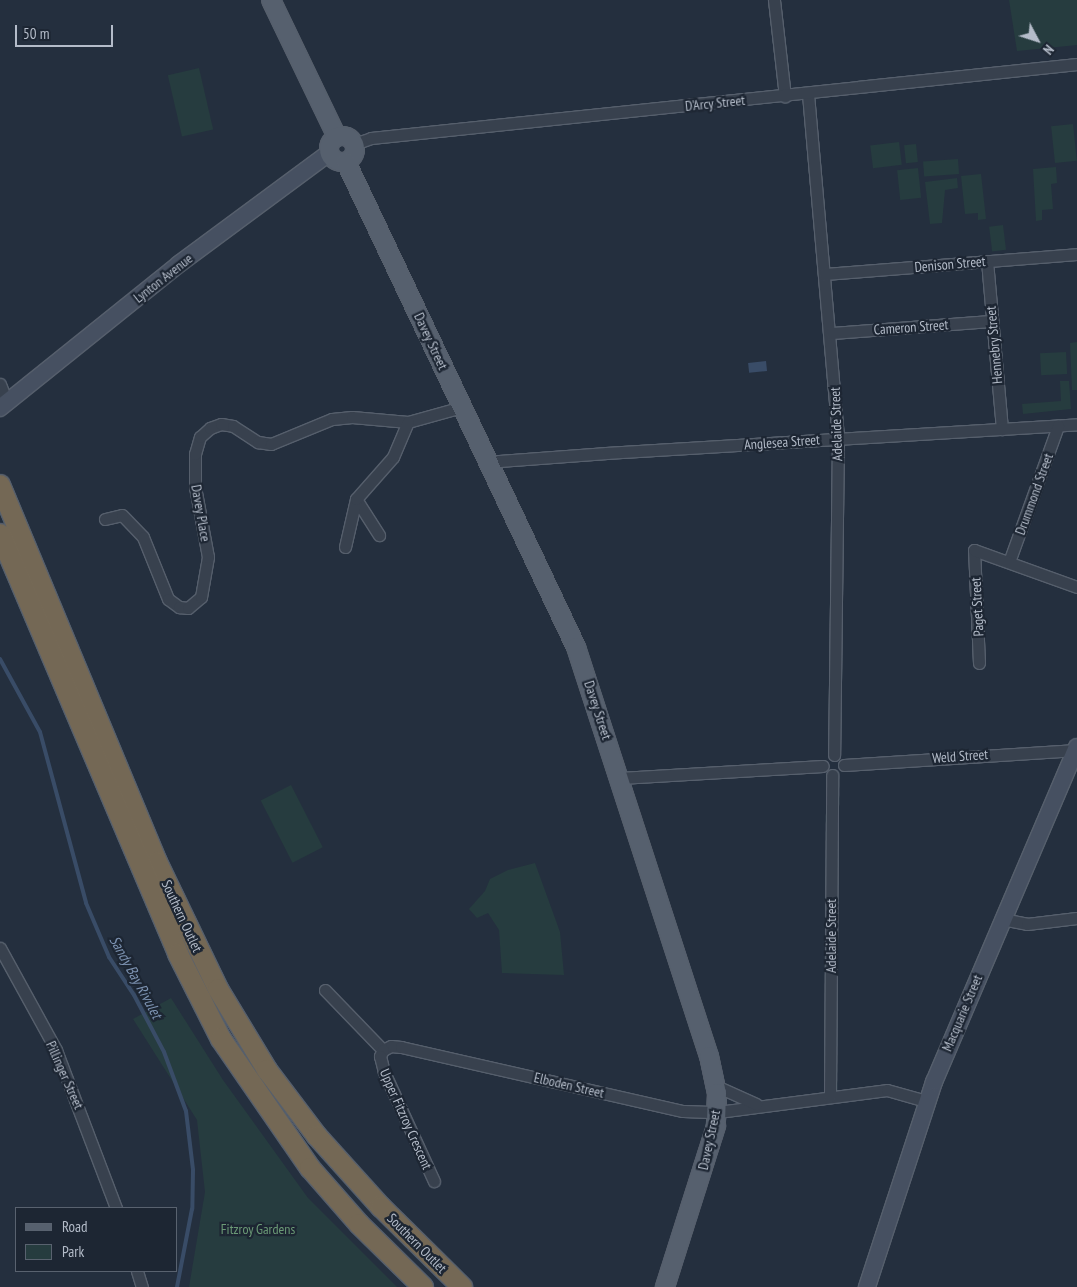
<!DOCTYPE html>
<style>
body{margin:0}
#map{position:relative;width:1077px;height:1287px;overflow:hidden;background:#242f3e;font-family:"PT Sans Narrow",sans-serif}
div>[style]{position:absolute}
.green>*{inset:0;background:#263c3f;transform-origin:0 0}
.water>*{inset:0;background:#394c67;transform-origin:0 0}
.stream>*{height:4px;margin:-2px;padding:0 2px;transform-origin:2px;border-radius:2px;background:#394c67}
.roads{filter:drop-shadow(1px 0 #565f6c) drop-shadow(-1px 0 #565f6c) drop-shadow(0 1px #565f6c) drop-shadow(0 -1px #565f6c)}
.street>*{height:11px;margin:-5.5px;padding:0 5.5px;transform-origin:5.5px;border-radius:5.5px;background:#38414e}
.secondary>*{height:16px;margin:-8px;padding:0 8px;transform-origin:8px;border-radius:8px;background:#465061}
.primary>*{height:18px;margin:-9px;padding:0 9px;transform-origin:9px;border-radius:9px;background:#56606e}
.primary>.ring{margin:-9px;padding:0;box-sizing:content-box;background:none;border:18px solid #56606e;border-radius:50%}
.highway>*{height:20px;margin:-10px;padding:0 10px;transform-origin:10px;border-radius:10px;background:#746855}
span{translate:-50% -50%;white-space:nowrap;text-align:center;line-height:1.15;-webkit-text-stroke:4.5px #1d2633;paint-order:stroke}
.street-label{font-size:14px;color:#b4bcc9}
.park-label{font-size:14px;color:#6b9a76}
.water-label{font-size:15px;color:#7c92b1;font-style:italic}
.legend{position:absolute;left:15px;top:1207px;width:162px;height:65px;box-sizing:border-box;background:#1d2633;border:1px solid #59626f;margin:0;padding:6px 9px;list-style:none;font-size:15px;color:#b4bcc9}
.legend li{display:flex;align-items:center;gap:10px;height:25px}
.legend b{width:25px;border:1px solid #59626f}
.north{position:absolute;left:1012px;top:15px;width:50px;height:50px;-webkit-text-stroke:4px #1d2633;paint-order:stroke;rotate:130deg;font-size:14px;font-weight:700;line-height:20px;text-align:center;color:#b4bcc9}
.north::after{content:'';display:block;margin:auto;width:18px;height:22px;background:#b4bcc9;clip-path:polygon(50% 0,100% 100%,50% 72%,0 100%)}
.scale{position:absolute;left:15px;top:25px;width:98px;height:22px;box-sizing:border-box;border:2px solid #b4bcc9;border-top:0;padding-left:6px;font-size:15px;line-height:18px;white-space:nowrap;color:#b4bcc9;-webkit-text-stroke:4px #1d2633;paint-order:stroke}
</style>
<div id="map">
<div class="green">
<i style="clip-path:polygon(1009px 0,1077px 0,1077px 45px,1017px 51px)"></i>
<i style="left:199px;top:68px;width:63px;height:32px;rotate:77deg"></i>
<i style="left:1073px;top:124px;width:37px;height:22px;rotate:84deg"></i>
<i style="left:899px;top:142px;width:23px;height:29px;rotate:83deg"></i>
<i style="left:916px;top:144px;width:18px;height:12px;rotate:84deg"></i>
<i style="left:958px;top:159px;width:15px;height:35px;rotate:86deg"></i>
<i style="clip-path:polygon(1056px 167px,1057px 183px,1051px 184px,1053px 209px,1042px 210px,1042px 220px,1036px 221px,1033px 169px)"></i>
<i style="left:918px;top:168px;width:30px;height:21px;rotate:84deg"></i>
<i style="clip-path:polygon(981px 174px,986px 219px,978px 220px,978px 213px,965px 214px,961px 176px)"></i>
<i style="clip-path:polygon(957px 178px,958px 188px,945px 190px,942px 223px,930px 224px,925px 182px)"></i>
<i style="left:1003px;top:225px;width:25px;height:14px;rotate:83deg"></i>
<i style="clip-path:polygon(1077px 342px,1077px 390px,1072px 390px,1070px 343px)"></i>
<i style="left:1066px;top:352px;width:22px;height:26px;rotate:87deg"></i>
<i style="clip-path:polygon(1060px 381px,1069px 381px,1071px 409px,1023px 414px,1022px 404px,1061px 401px)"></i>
<i style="left:291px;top:785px;width:70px;height:34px;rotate:63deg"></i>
<i style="clip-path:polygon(535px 863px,560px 932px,564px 975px,502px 973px,499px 930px,488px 913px,477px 918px,469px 909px,485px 891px,490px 879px,508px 870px)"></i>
<i style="clip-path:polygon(171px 998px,223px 1080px,308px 1198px,397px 1287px,189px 1287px,205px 1192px,197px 1120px,133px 1019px)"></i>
</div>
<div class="water">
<i style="left:766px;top:361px;width:10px;height:18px;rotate:84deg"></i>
</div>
<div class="stream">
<i style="left:0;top:659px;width:83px;rotate:61.3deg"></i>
<i style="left:40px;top:732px;width:177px;rotate:74.9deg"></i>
<i style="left:86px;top:903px;width:59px;rotate:66.9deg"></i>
<i style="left:109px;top:957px;width:45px;rotate:56.7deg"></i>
<i style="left:134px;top:995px;width:64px;rotate:62.2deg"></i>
<i style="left:164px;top:1052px;width:63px;rotate:69.6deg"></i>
<i style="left:186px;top:1111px;width:59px;rotate:83.2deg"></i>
<i style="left:193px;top:1170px;width:39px;rotate:91deg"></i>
<i style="left:192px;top:1209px;width:79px;rotate:100.9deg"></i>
</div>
<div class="roads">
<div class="street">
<i style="left:774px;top:0;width:97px;rotate:83.5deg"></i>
<i style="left:808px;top:94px;width:345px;rotate:85deg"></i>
<i style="left:838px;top:438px;width:317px;rotate:90.7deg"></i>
<i style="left:354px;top:144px;width:18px;rotate:-19deg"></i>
<i style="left:371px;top:138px;width:710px;rotate:-5.98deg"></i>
<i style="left:987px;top:261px;width:169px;rotate:84.9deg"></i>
<i style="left:824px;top:274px;width:254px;rotate:-4.5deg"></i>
<i style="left:831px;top:333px;width:161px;rotate:-4.3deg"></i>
<i style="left:0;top:384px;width:19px;rotate:69deg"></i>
<i style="left:489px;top:466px;width:11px;rotate:-27deg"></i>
<i style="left:499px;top:461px;width:108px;rotate:-4.2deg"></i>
<i style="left:607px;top:453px;width:471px;rotate:-3.5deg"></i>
<i style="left:356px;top:499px;width:43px;rotate:57.4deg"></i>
<i style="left:105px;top:519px;width:17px;rotate:-13deg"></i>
<i style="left:122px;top:515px;width:30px;rotate:46deg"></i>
<i style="left:143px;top:537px;width:67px;rotate:68deg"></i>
<i style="left:168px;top:599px;width:14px;rotate:36deg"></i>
<i style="left:179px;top:607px;width:9px;rotate:6deg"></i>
<i style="left:188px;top:608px;width:17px;rotate:-40deg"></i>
<i style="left:201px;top:597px;width:41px;rotate:-80.1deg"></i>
<i style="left:208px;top:557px;width:71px;rotate:-100.5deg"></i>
<i style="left:195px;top:487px;width:33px;rotate:-90deg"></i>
<i style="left:195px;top:454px;width:18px;rotate:-74deg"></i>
<i style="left:200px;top:437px;width:13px;rotate:-42deg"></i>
<i style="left:210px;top:428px;width:12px;rotate:-20deg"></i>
<i style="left:221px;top:424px;width:12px;rotate:9deg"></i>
<i style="left:233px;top:426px;width:30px;rotate:33deg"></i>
<i style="left:258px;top:442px;width:13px;rotate:9deg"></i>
<i style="left:271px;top:444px;width:66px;rotate:-22.3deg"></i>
<i style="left:332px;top:419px;width:20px;rotate:-6deg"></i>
<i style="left:352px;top:417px;width:56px;rotate:5.1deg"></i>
<i style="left:408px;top:422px;width:56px;rotate:-15.5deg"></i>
<i style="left:345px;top:547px;width:49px;rotate:-77.1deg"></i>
<i style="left:356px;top:499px;width:56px;rotate:-48.6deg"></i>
<i style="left:393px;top:457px;width:38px;rotate:-67deg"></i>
<i style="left:1009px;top:562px;width:145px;rotate:-70.2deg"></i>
<i style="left:979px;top:663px;width:113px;rotate:-92.5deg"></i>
<i style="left:974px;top:550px;width:109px;rotate:19.8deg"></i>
<i style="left:844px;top:765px;width:233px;rotate:-3.7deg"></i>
<i style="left:620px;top:778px;width:203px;rotate:-3.4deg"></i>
<i style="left:1002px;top:919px;width:25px;rotate:11deg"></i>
<i style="left:1027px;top:924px;width:50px;rotate:-6.8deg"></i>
<i style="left:0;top:948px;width:116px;rotate:61.2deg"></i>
<i style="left:56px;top:1050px;width:169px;rotate:69.2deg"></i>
<i style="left:325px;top:990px;width:83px;rotate:46deg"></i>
<i style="left:383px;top:1050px;width:9px;rotate:-27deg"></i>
<i style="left:391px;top:1046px;width:10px;rotate:6deg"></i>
<i style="left:401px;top:1047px;width:289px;rotate:12.8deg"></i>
<i style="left:683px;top:1111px;width:35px;rotate:2deg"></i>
<i style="left:718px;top:1112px;width:170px;rotate:-7.4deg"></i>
<i style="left:887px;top:1090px;width:41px;rotate:15.8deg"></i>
<i style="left:383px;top:1050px;width:7px;rotate:117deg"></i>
<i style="left:380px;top:1056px;width:16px;rotate:76deg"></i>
<i style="left:384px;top:1072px;width:120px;rotate:65.4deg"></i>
<i style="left:716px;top:1086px;width:44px;rotate:24.2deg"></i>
<i style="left:830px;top:1096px;width:321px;rotate:-89.6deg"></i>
<i style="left:137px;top:1271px;width:17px;rotate:73deg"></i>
</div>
<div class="secondary">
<i style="left:0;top:408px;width:230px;rotate:-38.8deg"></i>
<i style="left:179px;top:264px;width:187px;rotate:-36.5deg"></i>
<i style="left:867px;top:1287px;width:216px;rotate:-71.9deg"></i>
<i style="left:934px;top:1082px;width:364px;rotate:-66.9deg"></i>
</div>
<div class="primary">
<i style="left:271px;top:0;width:152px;rotate:64.3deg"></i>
<i class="ring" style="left:329px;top:136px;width:8px;height:8px"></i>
<i style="left:346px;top:162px;width:537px;rotate:64.63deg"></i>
<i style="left:576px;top:647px;width:430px;rotate:72deg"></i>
<i style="left:709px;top:1056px;width:38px;rotate:78deg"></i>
<i style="left:717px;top:1093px;width:33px;rotate:92deg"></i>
<i style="left:716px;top:1126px;width:169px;rotate:107.6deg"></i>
</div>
<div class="highway">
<i style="left:0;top:485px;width:408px;rotate:67.4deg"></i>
<i style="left:157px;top:862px;width:141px;rotate:64.3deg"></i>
<i style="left:218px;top:989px;width:95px;rotate:58.8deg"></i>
<i style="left:267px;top:1070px;width:83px;rotate:52.9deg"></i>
<i style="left:317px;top:1136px;width:96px;rotate:48deg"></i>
<i style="left:381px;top:1207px;width:114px;rotate:44.6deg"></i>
<i style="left:0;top:534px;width:456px;rotate:67deg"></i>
<i style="left:178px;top:954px;width:95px;rotate:63.2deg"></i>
<i style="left:221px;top:1039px;width:157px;rotate:55.4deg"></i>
<i style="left:310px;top:1168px;width:74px;rotate:48.8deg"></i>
<i style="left:359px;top:1224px;width:90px;rotate:44.5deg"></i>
</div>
</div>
<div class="street-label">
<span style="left:715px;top:103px;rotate:-6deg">D'Arcy Street</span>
<span style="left:950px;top:264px;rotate:-5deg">Denison Street</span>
<span style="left:163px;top:278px;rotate:-38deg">Lynton Avenue</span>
<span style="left:911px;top:327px;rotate:-4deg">Cameron Street</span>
<span style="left:431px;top:341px;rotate:65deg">Davey Street</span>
<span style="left:994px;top:345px;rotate:-95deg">Hennebry Street</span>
<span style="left:836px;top:424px;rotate:-92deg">Adelaide Street</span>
<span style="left:782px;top:442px;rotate:-4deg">Anglesea Street</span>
<span style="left:1034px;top:494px;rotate:-70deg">Drummond Street</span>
<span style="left:201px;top:513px;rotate:80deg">Davey Place</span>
<span style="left:977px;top:607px;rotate:-93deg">Paget Street</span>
<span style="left:598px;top:710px;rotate:72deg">Davey Street</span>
<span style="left:960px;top:756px;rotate:-4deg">Weld Street</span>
<span style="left:182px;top:916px;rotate:65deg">Southern Outlet</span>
<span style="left:831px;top:936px;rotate:-90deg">Adelaide Street</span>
<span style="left:962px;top:1013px;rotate:-67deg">Macquarie Street</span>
<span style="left:65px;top:1075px;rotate:66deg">Pillinger Street</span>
<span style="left:569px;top:1085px;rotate:13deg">Elboden Street</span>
<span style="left:406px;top:1119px;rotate:66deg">Upper Fitzroy Crescent</span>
<span style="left:709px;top:1140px;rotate:-78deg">Davey Street</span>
<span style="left:417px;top:1243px;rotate:45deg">Southern Outlet</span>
</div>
<div class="park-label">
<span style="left:258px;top:1229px">Fitzroy Gardens</span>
</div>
<div class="water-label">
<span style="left:136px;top:977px;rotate:61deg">Sandy Bay Rivulet</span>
</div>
<ul class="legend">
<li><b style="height:6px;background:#56606e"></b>Road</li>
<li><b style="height:14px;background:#263c3f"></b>Park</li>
</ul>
<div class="north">N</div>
<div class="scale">50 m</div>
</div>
